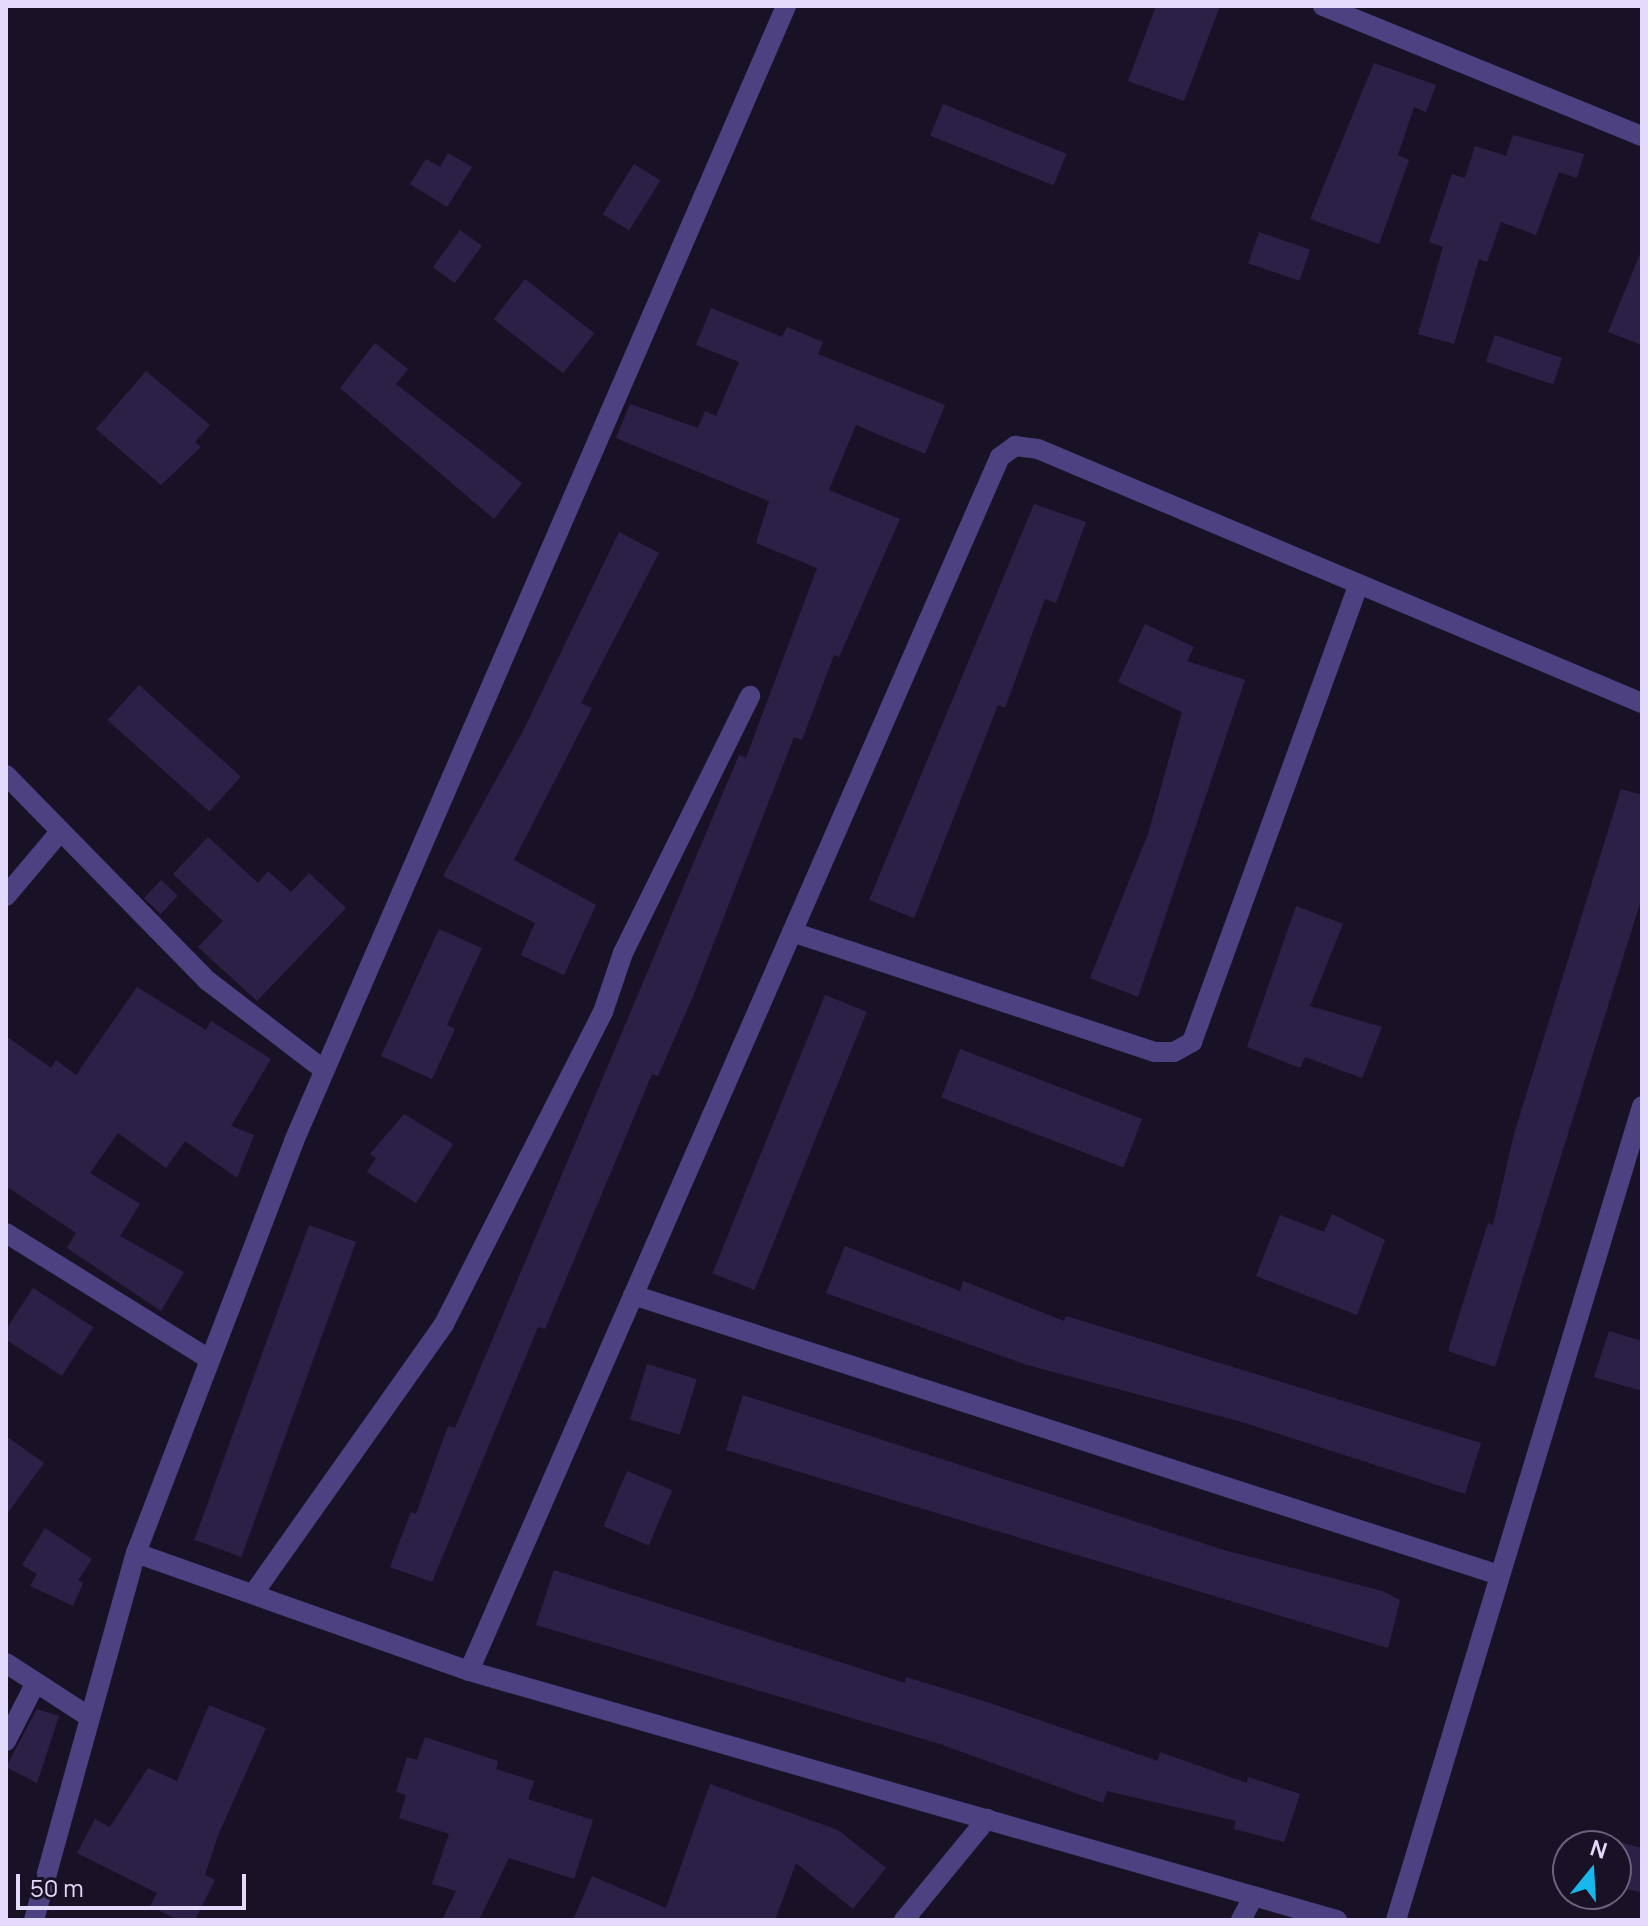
<!DOCTYPE html>
<style>
body{margin:0}
#map{position:relative;width:1648px;height:1926px;overflow:hidden;background:#191227;font-family:Manrope,sans-serif}
div>[style]{position:absolute}
.building>*{inset:0;background:#2d2047;transform-origin:0 0}
.minor>*{height:20px;margin:-10px;padding:0 10px;transform-origin:10px;border-radius:10px;background:#4d4182}
span{translate:-50% -50%;white-space:nowrap;text-align:center;line-height:1.15;-webkit-text-stroke:6px #191227;paint-order:stroke}
.frame{position:absolute;inset:0;border:8px solid #e4dbfc;pointer-events:none}
.north{position:absolute;left:1552px;top:1830px;width:80px;height:80px;box-sizing:border-box;background:#191227;border:2px solid #6a627c;border-radius:50%;rotate:18deg;font-size:22px;font-weight:700;line-height:32px;text-align:center;color:#e4dbfc}
.north::after{content:'';display:block;margin:auto;width:28px;height:36px;background:#17b8ec;clip-path:polygon(50% 0,100% 100%,50% 72%,0 100%)}
.scale{position:absolute;left:16px;top:1874px;width:230px;height:36px;box-sizing:border-box;border:4px solid #e4dbfc;border-top:0;padding-left:10px;font-size:24px;line-height:28px;white-space:nowrap;color:#e4dbfc;-webkit-text-stroke:6px #191227;paint-order:stroke}
</style>
<div id="map">
<div class="building">
<i style="clip-path:polygon(1156px 6px,1220px 6px,1184px 101px,1128px 81px)"></i>
<i style="clip-path:polygon(1374px 63px,1436px 85px,1426px 112px,1414px 107px,1398px 155px,1409px 160px,1379px 244px,1310px 219px)"></i>
<i style="left:943px;top:104px;width:133px;height:34px;rotate:22deg"></i>
<i style="clip-path:polygon(1513px 135px,1584px 154px,1577px 178px,1559px 172px,1536px 235px,1501px 222px,1487px 262px,1479px 259px,1454px 344px,1418px 334px,1443px 247px,1429px 242px,1452px 174px,1465px 178px,1475px 146px,1506px 156px)"></i>
<i style="clip-path:polygon(448px 153px,472px 167px,447px 207px,410px 184px,426px 159px,440px 167px)"></i>
<i style="left:634px;top:164px;width:31px;height:59px;rotate:32deg"></i>
<i style="left:460px;top:230px;width:27px;height:46px;rotate:36deg"></i>
<i style="left:1259px;top:232px;width:54px;height:33px;rotate:19deg"></i>
<i style="clip-path:polygon(1642px 249px,1642px 345px,1608px 332px)"></i>
<i style="left:525px;top:279px;width:88px;height:51px;rotate:38deg"></i>
<i style="clip-path:polygon(711px 308px,782px 337px,787px 327px,823px 342px,818px 354px,945px 405px,925px 454px,856px 425px,829px 490px,900px 519px,839px 657px,834px 655px,802px 740px,794px 737px,693px 996px,658px 1076px,652px 1074px,545px 1329px,538px 1327px,432px 1582px,390px 1567px,411px 1512px,416px 1514px,448px 1426px,455px 1428px,739px 755px,746px 758px,817px 568px,756px 543px,769px 501px,616px 438px,630px 404px,698px 428px,705px 411px,716px 416px,739px 362px,696px 345px)"></i>
<i style="left:1495px;top:335px;width:71px;height:28px;rotate:19deg"></i>
<i style="clip-path:polygon(375px 343px,408px 369px,396px 384px,522px 483px,494px 519px,340px 388px)"></i>
<i style="clip-path:polygon(146px 371px,210px 425px,195px 442px,201px 447px,161px 485px,96px 429px)"></i>
<i style="clip-path:polygon(1034px 504px,1086px 522px,1056px 603px,1045px 599px,1005px 708px,998px 705px,914px 918px,869px 900px)"></i>
<i style="clip-path:polygon(619px 532px,659px 553px,581px 703px,592px 708px,514px 860px,596px 905px,564px 975px,521px 955px,535px 923px,443px 876px,523px 731px)"></i>
<i style="clip-path:polygon(1145px 624px,1194px 647px,1187px 661px,1245px 680px,1138px 997px,1090px 978px,1148px 834px,1182px 712px,1118px 682px)"></i>
<i style="left:139px;top:685px;width:137px;height:47px;rotate:42deg"></i>
<i style="clip-path:polygon(1621px 789px,1642px 795px,1642px 897px,1495px 1367px,1448px 1351px,1488px 1223px,1493px 1225px,1514px 1134px)"></i>
<i style="clip-path:polygon(208px 837px,258px 883px,268px 871px,291px 892px,309px 873px,346px 908px,257px 1001px,198px 947px,223px 921px,173px 874px)"></i>
<i style="left:161px;top:880px;width:23px;height:25px;rotate:43deg"></i>
<i style="clip-path:polygon(1296px 906px,1343px 924px,1310px 1006px,1382px 1027px,1362px 1078px,1305px 1057px,1300px 1068px,1247px 1047px)"></i>
<i style="clip-path:polygon(439px 929px,482px 948px,447px 1025px,455px 1029px,432px 1079px,381px 1056px)"></i>
<i style="clip-path:polygon(137px 987px,206px 1030px,211px 1021px,271px 1059px,231px 1126px,254px 1135px,237px 1178px,185px 1141px,166px 1168px,118px 1133px,90px 1173px,140px 1204px,120px 1236px,184px 1272px,161px 1311px,67px 1248px,76px 1233px,6px 1186px,6px 1036px,51px 1068px,56px 1060px,76px 1075px)"></i>
<i style="left:825px;top:995px;width:45px;height:300px;rotate:22deg"></i>
<i style="left:960px;top:1049px;width:195px;height:52px;rotate:21deg"></i>
<i style="clip-path:polygon(404px 1114px,453px 1144px,416px 1203px,367px 1172px,376px 1158px,370px 1154px)"></i>
<i style="clip-path:polygon(1332px 1214px,1385px 1240px,1357px 1315px,1256px 1276px,1280px 1215px,1324px 1232px)"></i>
<i style="left:309px;top:1225px;width:50px;height:335px;rotate:20deg"></i>
<i style="clip-path:polygon(845px 1246px,960px 1291px,963px 1281px,1064px 1321px,1066px 1316px,1481px 1443px,1465px 1494px,1242px 1422px,1027px 1365px,826px 1293px)"></i>
<i style="left:33px;top:1288px;width:72px;height:58px;rotate:33deg"></i>
<i style="clip-path:polygon(1609px 1331px,1642px 1341px,1642px 1391px,1594px 1377px)"></i>
<i style="left:647px;top:1364px;width:52px;height:58px;rotate:17deg"></i>
<i style="clip-path:polygon(743px 1395px,1227px 1551px,1382px 1591px,1400px 1600px,1388px 1648px,726px 1450px)"></i>
<i style="clip-path:polygon(6px 1436px,44px 1463px,6px 1515px)"></i>
<i style="left:627px;top:1471px;width:49px;height:60px;rotate:23deg"></i>
<i style="clip-path:polygon(45px 1528px,92px 1559px,78px 1580px,83px 1583px,73px 1606px,30px 1586px,37px 1574px,22px 1565px)"></i>
<i style="clip-path:polygon(554px 1570px,905px 1683px,906px 1677px,990px 1703px,1158px 1761px,1160px 1752px,1247px 1783px,1248px 1777px,1300px 1794px,1284px 1842px,1234px 1829px,1236px 1821px,1107px 1791px,1103px 1803px,940px 1744px,536px 1625px)"></i>
<i style="clip-path:polygon(209px 1705px,266px 1728px,219px 1833px,205px 1875px,215px 1880px,195px 1920px,178px 1920px,150px 1906px,157px 1893px,77px 1853px,95px 1819px,110px 1827px,148px 1768px,177px 1781px)"></i>
<i style="clip-path:polygon(37px 1709px,59px 1716px,37px 1783px,6px 1767px)"></i>
<i style="clip-path:polygon(425px 1737px,498px 1761px,496px 1769px,534px 1781px,528px 1799px,593px 1820px,574px 1879px,509px 1858px,479px 1920px,442px 1920px,456px 1891px,432px 1884px,449px 1834px,399px 1818px,406px 1795px,396px 1792px,407px 1757px,417px 1760px)"></i>
<i style="clip-path:polygon(710px 1784px,838px 1830px,886px 1868px,853px 1909px,796px 1863px,775px 1920px,573px 1920px,592px 1876px,666px 1908px)"></i>
<i style="clip-path:polygon(1616px 1841px,1642px 1848px,1642px 1893px,1616px 1886px)"></i>
</div>
<div class="minor">
<i style="left:1323px;top:6px;width:344px;rotate:22.2deg"></i>
<i style="left:6px;top:775px;width:289px;rotate:45.6deg"></i>
<i style="left:208px;top:981px;width:146px;rotate:37.5deg"></i>
<i style="left:6px;top:896px;width:82px;rotate:-49.9deg"></i>
<i style="left:792px;top:932px;width:382px;rotate:18.3deg"></i>
<i style="left:1155px;top:1052px;width:19px"></i>
<i style="left:1174px;top:1052px;width:21px;rotate:-29deg"></i>
<i style="left:1192px;top:1042px;width:487px;rotate:-70deg"></i>
<i style="left:6px;top:1233px;width:239px;rotate:31.8deg"></i>
<i style="left:633px;top:1295px;width:907px;rotate:17.92deg"></i>
<i style="left:136px;top:1553px;width:353px;rotate:19.5deg"></i>
<i style="left:469px;top:1671px;width:903px;rotate:16.01deg"></i>
<i style="left:253px;top:1594px;width:331px;rotate:-54.7deg"></i>
<i style="left:444px;top:1324px;width:350px;rotate:-63deg"></i>
<i style="left:603px;top:1012px;width:62px;rotate:-71.3deg"></i>
<i style="left:623px;top:953px;width:287px;rotate:-63.7deg"></i>
<i style="left:6px;top:1663px;width:98px;rotate:32.9deg"></i>
<i style="left:469px;top:1671px;width:1325px;rotate:-66.38deg"></i>
<i style="left:1000px;top:457px;width:19px;rotate:-36deg"></i>
<i style="left:1015px;top:446px;width:23px;rotate:7deg"></i>
<i style="left:1038px;top:449px;width:655px;rotate:22.81deg"></i>
<i style="left:6px;top:1741px;width:64px;rotate:-63deg"></i>
<i style="left:34px;top:1920px;width:381px;rotate:-74.5deg"></i>
<i style="left:136px;top:1553px;width:441px;rotate:-69deg"></i>
<i style="left:294px;top:1141px;width:1237px;rotate:-66.56deg"></i>
<i style="left:904px;top:1920px;width:131px;rotate:-50.6deg"></i>
<i style="left:1241px;top:1920px;width:27px;rotate:-62deg"></i>
<i style="left:1396px;top:1920px;width:850px;rotate:-73.18deg"></i>
</div>
<div class="frame"></div>
<div class="north">N</div>
<div class="scale">50 m</div>
</div>
